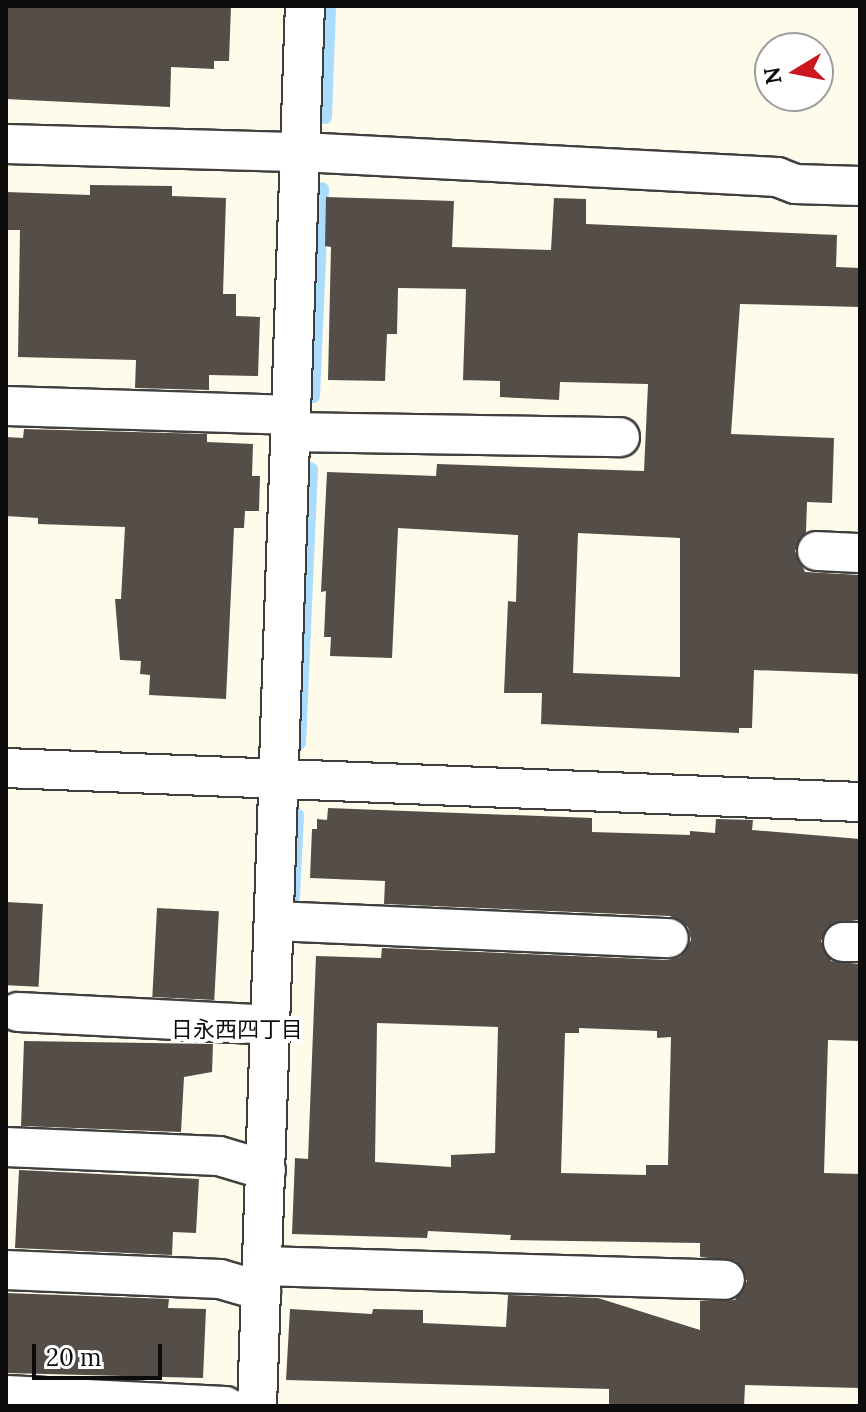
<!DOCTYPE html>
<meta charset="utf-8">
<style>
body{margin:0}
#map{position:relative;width:866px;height:1412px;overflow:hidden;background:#fffbea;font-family:Lora,"Noto Sans JP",serif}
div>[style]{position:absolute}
.stream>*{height:14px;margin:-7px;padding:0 7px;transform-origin:7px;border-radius:7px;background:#a9dcfd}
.building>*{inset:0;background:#554d47;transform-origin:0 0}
.roads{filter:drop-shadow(2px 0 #3f3f3f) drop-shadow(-2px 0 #3f3f3f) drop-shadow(0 2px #3f3f3f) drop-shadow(0 -2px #3f3f3f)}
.street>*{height:38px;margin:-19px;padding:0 19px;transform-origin:19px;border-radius:19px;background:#fff}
span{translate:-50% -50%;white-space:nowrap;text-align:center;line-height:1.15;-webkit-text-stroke:8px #fff;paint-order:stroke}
.neighbourhood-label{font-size:22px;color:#0c0c0c}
.frame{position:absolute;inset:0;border:8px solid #0c0c0c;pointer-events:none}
.north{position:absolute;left:754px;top:32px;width:80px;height:80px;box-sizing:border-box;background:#fff;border:2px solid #9e9e9e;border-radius:50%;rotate:260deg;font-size:22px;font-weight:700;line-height:32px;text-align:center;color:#0c0c0c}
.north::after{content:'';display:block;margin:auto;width:28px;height:36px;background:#ca161d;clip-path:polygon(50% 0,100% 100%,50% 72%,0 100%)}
.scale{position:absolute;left:32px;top:1344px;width:130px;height:36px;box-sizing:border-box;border:4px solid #0c0c0c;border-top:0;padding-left:10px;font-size:24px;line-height:28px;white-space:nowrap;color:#0c0c0c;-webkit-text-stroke:6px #fff;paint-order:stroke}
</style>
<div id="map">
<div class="stream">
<i style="left:325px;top:117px;width:111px;rotate:-87.9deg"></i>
<i style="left:313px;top:396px;width:207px;rotate:-87.5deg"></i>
<i style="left:299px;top:743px;width:274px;rotate:-87.5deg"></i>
<i style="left:293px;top:897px;width:82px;rotate:-87.2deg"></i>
</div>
<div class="building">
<i style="clip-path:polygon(6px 6px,231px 6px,229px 61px,214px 61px,214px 69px,171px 67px,170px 107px,6px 99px)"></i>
<i style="clip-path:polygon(90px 185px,172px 186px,172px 196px,226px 198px,223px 294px,236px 294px,236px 316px,260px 317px,258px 376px,209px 375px,209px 390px,135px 388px,136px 360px,18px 357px,20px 230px,6px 230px,6px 192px,90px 195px)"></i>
<i style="clip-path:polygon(evenodd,326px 197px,454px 201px,452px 247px,551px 250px,554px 198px,586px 199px,586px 224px,837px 235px,836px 267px,860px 268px,860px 307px,740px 304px,731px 434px,834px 438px,832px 503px,807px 502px,806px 532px,795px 551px,805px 572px,860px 575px,860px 674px,754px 670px,752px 728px,739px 728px,739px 733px,541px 724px,542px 693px,504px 693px,508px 601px,516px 602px,518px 535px,398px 528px,392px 658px,330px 656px,331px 637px,324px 637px,326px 591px,321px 592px,327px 472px,436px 476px,437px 464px,644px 471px,648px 384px,560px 382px,559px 400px,500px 397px,500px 381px,463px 380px,466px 289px,398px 288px,397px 334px,387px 334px,385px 381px,328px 380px,331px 247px,325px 246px,326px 197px,578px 533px,680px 538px,680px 677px,573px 673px,578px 533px)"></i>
<i style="clip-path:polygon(24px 429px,207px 434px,207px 442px,253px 444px,252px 476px,260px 476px,259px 511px,245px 511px,244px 528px,234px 528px,226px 699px,149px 695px,150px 675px,140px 674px,141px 661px,120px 660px,115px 599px,121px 599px,125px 527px,38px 524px,38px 518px,6px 516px,6px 437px,23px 438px)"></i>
<i style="clip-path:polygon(evenodd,328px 808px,592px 818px,592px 832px,690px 835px,690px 831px,715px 833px,716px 819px,753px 820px,752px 830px,860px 839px,860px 920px,833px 923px,821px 941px,831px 961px,860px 964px,860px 1041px,828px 1040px,824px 1173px,860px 1174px,860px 1388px,745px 1385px,744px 1406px,609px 1406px,609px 1389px,286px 1380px,290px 1309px,372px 1314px,373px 1309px,423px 1310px,423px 1323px,506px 1327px,508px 1295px,598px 1298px,700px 1330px,700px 1301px,735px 1300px,747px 1281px,736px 1261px,700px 1257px,700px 1243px,510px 1240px,511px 1235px,428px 1231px,427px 1238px,292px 1234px,295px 1158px,308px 1159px,316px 956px,381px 958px,382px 948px,668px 960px,680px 957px,691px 940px,688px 927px,670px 916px,384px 904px,385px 881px,310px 878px,312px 829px,317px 829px,317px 819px,327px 820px,328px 808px,377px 1023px,498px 1027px,495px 1153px,451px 1155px,451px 1167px,375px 1162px,377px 1023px,328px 808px,579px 1028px,657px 1031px,657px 1038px,671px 1037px,668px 1165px,646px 1165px,646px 1175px,561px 1173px,565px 1033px,579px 1033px,579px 1028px)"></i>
<i style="left:6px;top:902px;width:37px;height:83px;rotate:3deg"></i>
<i style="left:157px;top:908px;width:62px;height:89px;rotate:3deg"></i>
<i style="clip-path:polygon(24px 1041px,213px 1044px,212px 1072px,184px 1077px,181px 1132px,21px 1126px)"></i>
<i style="clip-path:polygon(19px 1170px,199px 1179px,196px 1233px,173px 1232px,172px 1255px,15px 1248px)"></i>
<i style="clip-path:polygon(6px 1293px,169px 1299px,168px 1308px,206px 1309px,203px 1378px,6px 1373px)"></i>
</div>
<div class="roads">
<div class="street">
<i style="left:6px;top:144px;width:295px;rotate:1.6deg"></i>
<i style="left:301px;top:152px;width:477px;rotate:3deg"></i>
<i style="left:777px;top:177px;width:19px;rotate:21deg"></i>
<i style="left:795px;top:184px;width:65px;rotate:1.8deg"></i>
<i style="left:6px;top:406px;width:285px;rotate:1.8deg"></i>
<i style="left:291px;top:432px;width:329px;rotate:0.9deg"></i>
<i style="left:817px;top:551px;width:43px;rotate:2.7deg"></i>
<i style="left:6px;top:768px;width:855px;rotate:2.28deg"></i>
<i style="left:276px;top:921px;width:393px;rotate:2.5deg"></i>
<i style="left:843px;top:942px;width:17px"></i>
<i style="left:18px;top:1012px;width:253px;rotate:2.9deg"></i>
<i style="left:6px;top:1147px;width:213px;rotate:2.4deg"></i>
<i style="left:219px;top:1156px;width:49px;rotate:16.6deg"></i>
<i style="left:262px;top:1266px;width:463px;rotate:1.7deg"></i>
<i style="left:6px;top:1270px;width:214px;rotate:2.4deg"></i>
<i style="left:220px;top:1279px;width:43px;rotate:16.3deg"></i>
<i style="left:6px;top:1395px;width:220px;rotate:2.9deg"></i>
<i style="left:257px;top:1406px;width:1401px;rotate:-88.04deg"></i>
</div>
</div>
<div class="neighbourhood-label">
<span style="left:237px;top:1030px">日永西四丁目</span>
</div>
<div class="frame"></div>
<div class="north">N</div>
<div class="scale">20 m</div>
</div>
